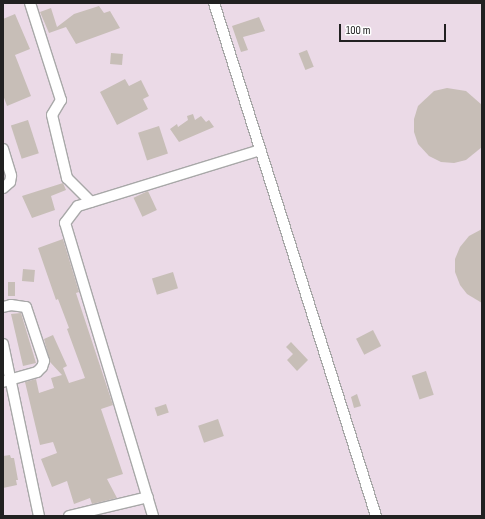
<!DOCTYPE html>
<style>
body{margin:0}
#map{position:relative;width:485px;height:519px;overflow:hidden;background:#f2efe8;font-family:"Sofia Sans Condensed",sans-serif}
div>[style]{position:absolute}
.industrial>*{inset:0;background:#ebdae7;transform-origin:0 0}
.building>*{inset:0;background:#c7beb7;transform-origin:0 0}
.roads{filter:drop-shadow(1px 0 #a8a8a8) drop-shadow(-1px 0 #a8a8a8) drop-shadow(0 1px #a8a8a8) drop-shadow(0 -1px #a8a8a8)}
.minor>*{height:10px;margin:-5px;padding:0 5px;transform-origin:5px;border-radius:5px;background:#fff}
span{translate:-50% -50%;white-space:nowrap;text-align:center;line-height:1.15;-webkit-text-stroke:3px #fff;paint-order:stroke}
.frame{position:absolute;inset:0;border:4px solid #212121;pointer-events:none}
.scale{position:absolute;left:339px;top:24px;width:107px;height:18px;box-sizing:border-box;border:2px solid #212121;border-top:0;padding-left:5px;font-size:12px;line-height:14px;white-space:nowrap;color:#212121;-webkit-text-stroke:3px #fff;paint-order:stroke}
</style>
<div id="map">
<div class="industrial">
<i style="left:3px;top:3px;width:479px;height:513px"></i>
</div>
<div class="building">
<i style="clip-path:polygon(99px 6px,104px 13px,110px 11px,120px 28px,76px 44px,66px 27px,49px 33px,40px 12px,51px 8px,57px 27px,74px 14px)"></i>
<i style="clip-path:polygon(15px 14px,30px 49px,15px 55px,31px 96px,7px 106px,3px 95px,3px 19px)"></i>
<i style="clip-path:polygon(259px 17px,265px 31px,243px 37px,248px 50px,241px 52px,232px 26px)"></i>
<i style="left:307px;top:50px;width:18px;height:9px;rotate:68deg"></i>
<i style="left:111px;top:53px;width:12px;height:11px;rotate:5deg"></i>
<i style="clip-path:polygon(125px 79px,129px 86px,141px 80px,149px 96px,143px 99px,148px 109px,117px 125px,100px 92px)"></i>
<i style="clip-path:polygon(447px 88px,466px 91px,482px 105px,482px 147px,466px 160px,454px 163px,441px 162px,429px 156px,418px 144px,414px 132px,414px 119px,418px 106px,434px 91px)"></i>
<i style="clip-path:polygon(193px 114px,195px 120px,201px 116px,206px 122px,209px 120px,214px 127px,179px 142px,170px 129px,177px 124px,178px 127px,188px 120px,187px 116px)"></i>
<i style="left:28px;top:120px;width:35px;height:18px;rotate:72deg"></i>
<i style="left:159px;top:126px;width:29px;height:22px;rotate:72deg"></i>
<i style="clip-path:polygon(63px 183px,66px 190px,51px 196px,55px 210px,32px 218px,22px 196px)"></i>
<i style="left:148px;top:191px;width:21px;height:16px;rotate:65deg"></i>
<i style="clip-path:polygon(482px 229px,482px 303px,467px 294px,460px 285px,455px 272px,455px 259px,460px 247px,469px 236px)"></i>
<i style="clip-path:polygon(63px 239px,79px 292px,76px 293px,113px 405px,101px 409px,123px 474px,107px 479px,117px 498px,92px 504px,90px 498px,74px 504px,67px 481px,52px 487px,41px 459px,57px 453px,53px 442px,40px 445px,25px 382px,36px 379px,39px 393px,54px 388px,51px 378px,62px 375px,50px 362px,44px 339px,53px 335px,67px 366px,63px 368px,69px 383px,85px 378px,67px 329px,69px 328px,58px 299px,56px 300px,38px 248px)"></i>
<i style="left:23px;top:269px;width:12px;height:12px;rotate:5deg"></i>
<i style="left:173px;top:272px;width:17px;height:22px;rotate:73deg"></i>
<i style="left:8px;top:282px;width:7px;height:14px"></i>
<i style="clip-path:polygon(21px 313px,36px 363px,23px 366px,11px 314px)"></i>
<i style="left:373px;top:330px;width:18px;height:19px;rotate:63deg"></i>
<i style="clip-path:polygon(291px 342px,308px 360px,297px 371px,287px 360px,293px 354px,286px 347px)"></i>
<i style="left:426px;top:371px;width:25px;height:15px;rotate:72deg"></i>
<i style="clip-path:polygon(357px 394px,361px 406px,354px 408px,351px 397px)"></i>
<i style="left:166px;top:404px;width:9px;height:12px;rotate:72deg"></i>
<i style="left:218px;top:419px;width:18px;height:21px;rotate:71deg"></i>
<i style="clip-path:polygon(10px 455px,11px 458px,14px 458px,18px 480px,16px 480px,17px 485px,3px 488px,3px 456px)"></i>
</div>
<div class="roads">
<div class="minor">
<i style="left:30px;top:3px;width:102px;rotate:72.3deg"></i>
<i style="left:61px;top:100px;width:17px;rotate:121deg"></i>
<i style="left:52px;top:115px;width:65px;rotate:76.6deg"></i>
<i style="left:67px;top:178px;width:34px;rotate:45deg"></i>
<i style="left:214px;top:3px;width:538px;rotate:72.47deg"></i>
<i style="left:3px;top:149px;width:28px;rotate:73deg"></i>
<i style="left:11px;top:176px;width:6px;rotate:99deg"></i>
<i style="left:10px;top:182px;width:9px;rotate:139deg"></i>
<i style="left:3px;top:307px;width:8px;rotate:-14deg"></i>
<i style="left:11px;top:305px;width:15px;rotate:8deg"></i>
<i style="left:26px;top:307px;width:57px;rotate:71.6deg"></i>
<i style="left:44px;top:361px;width:6px;rotate:108deg"></i>
<i style="left:42px;top:367px;width:7px;rotate:135deg"></i>
<i style="left:37px;top:372px;width:35px;rotate:164deg"></i>
<i style="left:3px;top:344px;width:176px;rotate:78.2deg"></i>
<i style="left:69px;top:516px;width:81px;rotate:-13.5deg"></i>
<i style="left:153px;top:516px;width:306px;rotate:-106.7deg"></i>
<i style="left:65px;top:223px;width:21px;rotate:-53deg"></i>
<i style="left:78px;top:206px;width:190px;rotate:-17.1deg"></i>
</div>
</div>
<div class="frame"></div>
<div class="scale">100 m</div>
</div>
